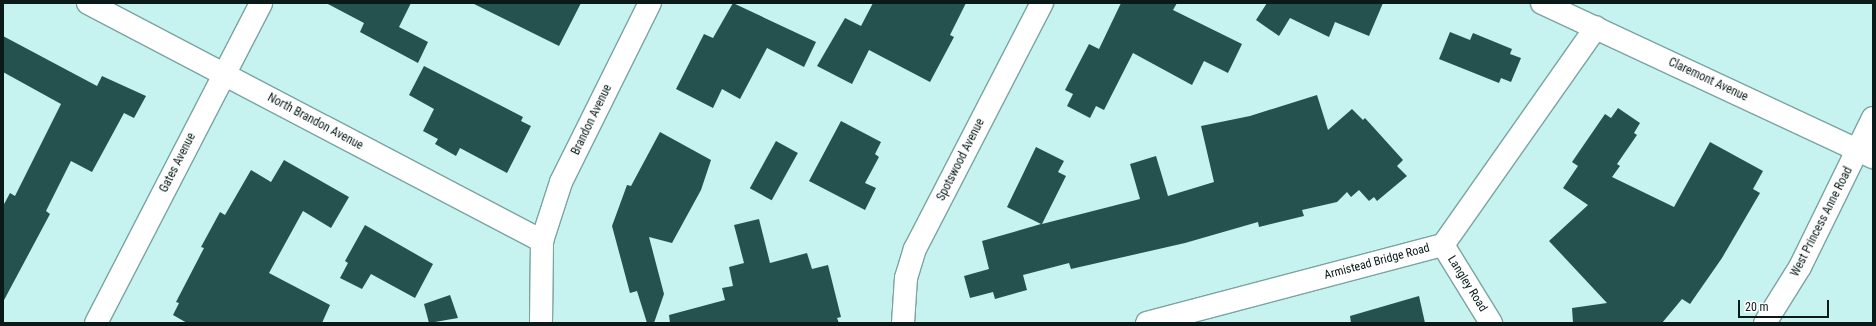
<!DOCTYPE html>
<style>
body{margin:0}
#map{position:relative;width:1876px;height:326px;overflow:hidden;background:#c6f2ef;font-family:"Roboto Condensed",sans-serif}
div>[style]{position:absolute}
.building>*{inset:0;background:#25524f;transform-origin:0 0}
.roads{filter:drop-shadow(1px 0 #7ba4a1) drop-shadow(-1px 0 #7ba4a1) drop-shadow(0 1px #7ba4a1) drop-shadow(0 -1px #7ba4a1)}
.minor>*{height:22px;margin:-11px;padding:0 11px;transform-origin:11px;border-radius:11px;background:#fff}
span{translate:-50% -50%;white-space:nowrap;text-align:center;line-height:1.15;-webkit-text-stroke:4px #fff;paint-order:stroke}
.street-label{font-size:12px;color:#091a19}
.frame{position:absolute;inset:0;border:4px solid #091a19;pointer-events:none}
.scale{position:absolute;left:1738px;top:300px;width:91px;height:18px;box-sizing:border-box;border:2px solid #091a19;border-top:0;padding-left:5px;font-size:12px;line-height:14px;white-space:nowrap;color:#091a19;-webkit-text-stroke:3px #fff;paint-order:stroke}
</style>
<div id="map">
<div class="building">
<i style="clip-path:polygon(326px 3px,411px 3px,399px 27px,428px 42px,418px 63px,360px 32px,364px 23px)"></i>
<i style="clip-path:polygon(472px 3px,581px 3px,559px 46px)"></i>
<i style="clip-path:polygon(733px 3px,816px 42px,804px 67px,767px 48px,740px 99px,722px 89px,713px 108px,676px 89px,704px 34px,713px 38px)"></i>
<i style="clip-path:polygon(873px 3px,966px 3px,950px 35px,954px 37px,930px 82px,869px 50px,852px 84px,817px 66px,845px 18px,861px 26px)"></i>
<i style="clip-path:polygon(1121px 3px,1177px 3px,1173px 10px,1242px 44px,1228px 73px,1204px 61px,1192px 85px,1133px 53px,1104px 110px,1096px 106px,1090px 118px,1067px 106px,1073px 94px,1065px 90px,1089px 44px,1099px 49px)"></i>
<i style="clip-path:polygon(1267px 3px,1383px 3px,1369px 36px,1335px 22px,1329px 37px,1290px 18px,1279px 36px,1256px 20px)"></i>
<i style="clip-path:polygon(1450px 32px,1470px 40px,1473px 33px,1512px 49px,1510px 54px,1521px 58px,1511px 82px,1501px 78px,1499px 83px,1439px 59px)"></i>
<i style="clip-path:polygon(3px 36px,97px 86px,102px 76px,146px 96px,134px 118px,124px 113px,92px 172px,71px 161px,46px 211px,50px 214px,3px 302px,3px 206px,10px 193px,15px 196px,61px 104px,3px 72px)"></i>
<i style="clip-path:polygon(424px 66px,523px 117px,521px 121px,531px 126px,507px 173px,460px 148px,456px 156px,435px 144px,438px 139px,423px 131px,434px 109px,409px 95px)"></i>
<i style="clip-path:polygon(1317px 95px,1328px 130px,1352px 109px,1363px 120px,1365px 118px,1403px 160px,1397px 166px,1407px 176px,1377px 201px,1374px 197px,1369px 201px,1359px 190px,1351px 197px,1347px 192px,1337px 202px,1302px 210px,1304px 216px,1259px 227px,1258px 222px,1185px 243px,1071px 269px,1069px 263px,1023px 275px,1027px 290px,995px 299px,993px 292px,970px 298px,964px 276px,989px 269px,982px 241px,1041px 224px,1007px 207px,1036px 147px,1064px 161px,1058px 172px,1066px 176px,1042px 224px,1140px 199px,1130px 164px,1156px 156px,1168px 196px,1214px 182px,1201px 126px,1250px 116px)"></i>
<i style="clip-path:polygon(1618px 108px,1640px 123px,1634px 133px,1637px 135px,1617px 164px,1620px 166px,1612px 177px,1674px 207px,1710px 142px,1763px 171px,1753px 189px,1760px 193px,1722px 258px,1690px 304px,1682px 299px,1662px 323px,1573px 323px,1572px 308px,1607px 303px,1549px 241px,1588px 205px,1563px 188px,1578px 166px,1572px 162px,1605px 114px,1611px 118px)"></i>
<i style="clip-path:polygon(841px 121px,881px 142px,875px 154px,879px 157px,865px 183px,876px 188px,865px 210px,809px 181px)"></i>
<i style="clip-path:polygon(660px 132px,711px 160px,701px 190px,672px 243px,649px 237px,664px 294px,654px 323px,647px 323px,637px 291px,630px 293px,612px 226px,627px 185px,631px 186px)"></i>
<i style="left:776px;top:141px;width:25px;height:54px;rotate:29deg"></i>
<i style="clip-path:polygon(284px 160px,349px 197px,331px 228px,303px 211px,269px 273px,330px 305px,322px 323px,187px 323px,173px 315px,179px 303px,176px 302px,204px 248px,201px 247px,220px 212px,225px 215px,251px 170px,271px 182px)"></i>
<i style="clip-path:polygon(759px 219px,770px 263px,807px 253px,812px 269px,828px 265px,841px 317px,837px 318px,839px 323px,670px 323px,669px 315px,725px 300px,722px 288px,733px 286px,729px 267px,744px 263px,734px 225px)"></i>
<i style="clip-path:polygon(365px 225px,433px 264px,415px 298px,371px 274px,362px 289px,340px 278px,348px 263px,345px 261px)"></i>
<i style="clip-path:polygon(450px 295px,458px 318px,429px 323px,424px 304px)"></i>
<i style="clip-path:polygon(1419px 296px,1425px 323px,1351px 323px,1350px 316px)"></i>
</div>
<div class="roads">
<div class="minor">
<i style="left:88px;top:3px;width:513px;rotate:27.66deg"></i>
<i style="left:1542px;top:3px;width:365px;rotate:25deg"></i>
<i style="left:1443px;top:245px;width:92px;rotate:58.4deg"></i>
<i style="left:96px;top:323px;width:360px;rotate:-62.7deg"></i>
<i style="left:541px;top:323px;width:82px;rotate:-89.3deg"></i>
<i style="left:542px;top:241px;width:62px;rotate:-72.1deg"></i>
<i style="left:561px;top:182px;width:200px;rotate:-63.6deg"></i>
<i style="left:903px;top:323px;width:45px;rotate:-86.2deg"></i>
<i style="left:906px;top:278px;width:30px;rotate:-73deg"></i>
<i style="left:915px;top:249px;width:277px;rotate:-62.7deg"></i>
<i style="left:1147px;top:323px;width:306px;rotate:-14.8deg"></i>
<i style="left:1443px;top:245px;width:266px;rotate:-54.9deg"></i>
<i style="left:1765px;top:323px;width:66px;rotate:-58deg"></i>
<i style="left:1800px;top:267px;width:166px;rotate:-63.9deg"></i>
</div>
</div>
<div class="street-label">
<span style="left:1708px;top:80px;rotate:25deg">Claremont Avenue</span>
<span style="left:592px;top:120px;rotate:-64deg">Brandon Avenue</span>
<span style="left:315px;top:122px;rotate:28deg">North Brandon Avenue</span>
<span style="left:961px;top:160px;rotate:-63deg">Spotswood Avenue</span>
<span style="left:178px;top:163px;rotate:-63deg">Gates Avenue</span>
<span style="left:1822px;top:222px;rotate:-63deg">West Princess Anne Road</span>
<span style="left:1377px;top:262px;rotate:-15deg">Armistead Bridge Road</span>
<span style="left:1467px;top:284px;rotate:58deg">Langley Road</span>
</div>
<div class="frame"></div>
<div class="scale">20 m</div>
</div>
